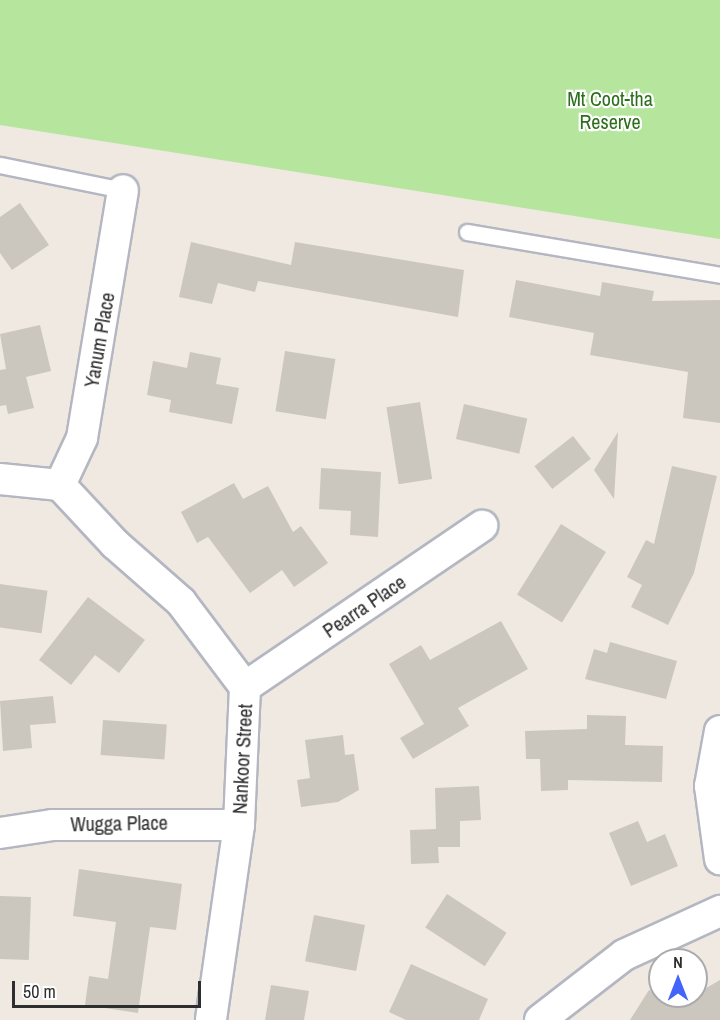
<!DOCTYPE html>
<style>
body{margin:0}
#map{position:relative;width:720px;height:1020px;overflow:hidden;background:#efe9e1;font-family:"Archivo Narrow",sans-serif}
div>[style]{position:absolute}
.green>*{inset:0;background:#b6e59e}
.building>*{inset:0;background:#cbc7bf;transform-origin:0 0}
.roads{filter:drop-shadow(2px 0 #b4b7c1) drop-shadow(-2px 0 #b4b7c1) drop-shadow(0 2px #b4b7c1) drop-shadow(0 -2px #b4b7c1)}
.service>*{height:15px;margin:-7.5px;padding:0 7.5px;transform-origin:7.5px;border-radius:7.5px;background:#fff}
.minor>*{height:30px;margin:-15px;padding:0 15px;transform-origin:15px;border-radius:15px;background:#fff}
span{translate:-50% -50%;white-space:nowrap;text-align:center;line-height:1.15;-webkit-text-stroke:4.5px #fff;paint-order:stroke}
.park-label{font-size:20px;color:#2c6e1b}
.street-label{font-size:20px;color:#2e2e2e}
.north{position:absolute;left:648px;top:948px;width:60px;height:60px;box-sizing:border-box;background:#fff;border:2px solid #ababab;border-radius:50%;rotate:0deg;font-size:16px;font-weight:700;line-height:24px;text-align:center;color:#2e2e2e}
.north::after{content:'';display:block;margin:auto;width:21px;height:27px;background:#4264fb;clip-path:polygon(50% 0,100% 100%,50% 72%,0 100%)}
.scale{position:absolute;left:12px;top:981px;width:189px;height:27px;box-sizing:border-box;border:3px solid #2e2e2e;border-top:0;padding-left:8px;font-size:18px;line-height:21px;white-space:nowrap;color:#2e2e2e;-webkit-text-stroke:4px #fff;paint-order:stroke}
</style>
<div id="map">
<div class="green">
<i style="clip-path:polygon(0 0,720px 0,720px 239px,0 125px)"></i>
</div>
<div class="building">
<i style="clip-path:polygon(20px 203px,49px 245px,12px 270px,0 253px,0 217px)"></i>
<i style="clip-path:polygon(191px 242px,291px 265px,295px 242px,464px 270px,458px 317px,258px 281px,255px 292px,218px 283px,212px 304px,179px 297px)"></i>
<i style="clip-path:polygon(516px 280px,600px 296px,602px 282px,654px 291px,652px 301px,720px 300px,720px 423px,683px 418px,688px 372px,590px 355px,594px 333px,509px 317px)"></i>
<i style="clip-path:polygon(40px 325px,51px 371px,26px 377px,34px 408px,8px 414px,6px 405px,0 406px,0 370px,6px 369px,0 334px)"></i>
<i style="left:285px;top:351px;width:51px;height:61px;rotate:9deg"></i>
<i style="clip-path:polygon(190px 352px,221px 358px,216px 384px,239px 388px,232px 424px,169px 412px,171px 400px,147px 395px,153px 361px,187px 368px)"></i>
<i style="left:420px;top:402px;width:78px;height:34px;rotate:81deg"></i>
<i style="left:464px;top:404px;width:65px;height:36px;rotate:13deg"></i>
<i style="clip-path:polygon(618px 432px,614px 499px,594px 470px)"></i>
<i style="left:573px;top:436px;width:29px;height:49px;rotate:52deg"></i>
<i style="clip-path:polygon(672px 466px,717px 476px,694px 573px,668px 625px,631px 607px,642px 585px,627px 577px,646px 540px,654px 544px)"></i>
<i style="clip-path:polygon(321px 468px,381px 472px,378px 537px,350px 535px,351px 511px,319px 509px)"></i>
<i style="clip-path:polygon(234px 483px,243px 499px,268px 486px,293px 532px,301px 526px,328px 563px,294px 587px,282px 570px,250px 593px,208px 537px,197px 543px,181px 512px)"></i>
<i style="left:561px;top:524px;width:53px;height:83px;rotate:32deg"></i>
<i style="left:0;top:584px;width:48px;height:43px;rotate:8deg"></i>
<i style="clip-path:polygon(88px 597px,145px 640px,119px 673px,95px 655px,71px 685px,39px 660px)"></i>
<i style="clip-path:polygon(501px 621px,528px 669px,458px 708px,469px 726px,413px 759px,400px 738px,424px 724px,389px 664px,421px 645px,430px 660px)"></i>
<i style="clip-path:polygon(610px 642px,677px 661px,666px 699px,585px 679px,594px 649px,607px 653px)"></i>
<i style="clip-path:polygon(53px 696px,56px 723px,30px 725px,32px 748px,3px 751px,0 701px)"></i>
<i style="clip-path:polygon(587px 715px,626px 716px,625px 745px,663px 746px,662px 782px,568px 780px,568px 790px,541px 791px,540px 759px,526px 759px,525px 731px,587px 729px)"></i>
<i style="left:103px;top:720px;width:64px;height:35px;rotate:4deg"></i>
<i style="clip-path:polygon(343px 735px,345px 755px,354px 754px,359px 790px,338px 802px,301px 807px,297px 780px,310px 778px,305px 740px)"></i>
<i style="clip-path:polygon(479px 786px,481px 820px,460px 821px,460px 847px,438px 847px,439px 863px,411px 864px,410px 830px,436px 829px,435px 788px)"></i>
<i style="clip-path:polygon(638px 821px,647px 842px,665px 834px,678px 866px,631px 886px,609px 833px)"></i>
<i style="clip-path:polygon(79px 869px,182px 884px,176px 930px,150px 927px,138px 1013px,85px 1005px,89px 976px,108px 979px,116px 922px,73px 916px)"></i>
<i style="left:447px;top:894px;width:71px;height:40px;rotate:33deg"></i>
<i style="left:0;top:896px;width:31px;height:63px;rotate:2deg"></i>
<i style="left:314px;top:915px;width:52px;height:47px;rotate:11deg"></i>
<i style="clip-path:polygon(411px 964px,488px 999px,479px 1020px,406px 1020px,389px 1012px)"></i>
<i style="clip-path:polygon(720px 980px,720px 1020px,630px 1020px,649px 990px,675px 1006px)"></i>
<i style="clip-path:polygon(271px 985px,309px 991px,304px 1020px,265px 1020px)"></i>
</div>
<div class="roads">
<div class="service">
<i style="left:0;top:165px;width:126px;rotate:11.5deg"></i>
<i style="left:467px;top:232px;width:257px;rotate:9.6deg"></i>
</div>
<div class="minor">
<i style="left:0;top:479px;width:60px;rotate:5.7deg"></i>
<i style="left:60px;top:485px;width:81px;rotate:47deg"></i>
<i style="left:115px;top:544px;width:88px;rotate:41.3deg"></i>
<i style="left:181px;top:602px;width:106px;rotate:53deg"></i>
<i style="left:245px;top:687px;width:138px;rotate:92.5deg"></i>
<i style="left:239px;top:825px;width:197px;rotate:98.2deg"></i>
<i style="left:60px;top:485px;width:52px;rotate:-64.9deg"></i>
<i style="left:82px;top:438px;width:251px;rotate:-80.6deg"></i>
<i style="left:245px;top:687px;width:287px;rotate:-34.2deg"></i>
<i style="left:720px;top:731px;width:56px;rotate:100.3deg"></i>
<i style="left:710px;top:786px;width:74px;rotate:82.2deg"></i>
<i style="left:0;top:833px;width:54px;rotate:-8.6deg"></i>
<i style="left:53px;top:825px;width:186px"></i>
<i style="left:540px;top:1020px;width:106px;rotate:-37.7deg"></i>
<i style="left:624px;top:955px;width:106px;rotate:-24.6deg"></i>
</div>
</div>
<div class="park-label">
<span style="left:610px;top:110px">Mt Coot-tha<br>Reserve</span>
</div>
<div class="street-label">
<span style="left:99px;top:340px;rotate:-80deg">Yanum Place</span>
<span style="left:364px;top:606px;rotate:-34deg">Pearra Place</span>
<span style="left:242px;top:759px;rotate:-87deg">Nankoor Street</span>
<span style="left:119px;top:823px;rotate:-1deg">Wugga Place</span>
</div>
<div class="north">N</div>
<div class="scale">50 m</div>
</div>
